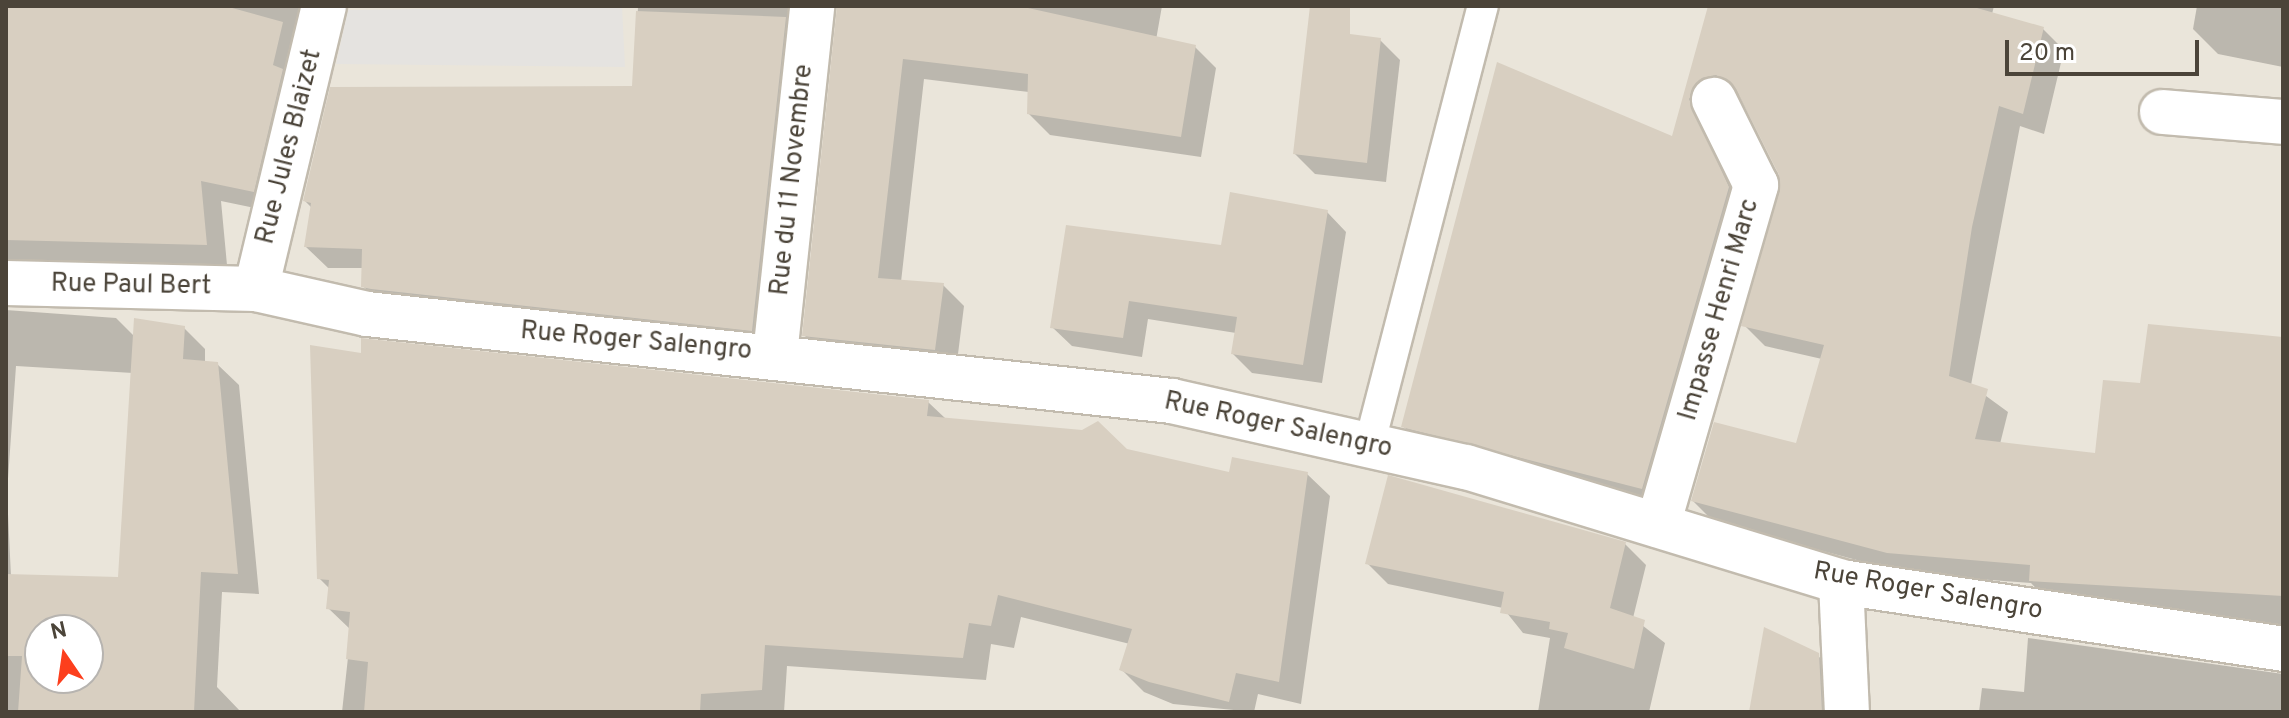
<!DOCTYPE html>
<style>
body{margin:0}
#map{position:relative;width:2289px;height:718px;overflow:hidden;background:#f6f3ec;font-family:Overpass,sans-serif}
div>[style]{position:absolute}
.residential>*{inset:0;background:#eae5da}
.parking>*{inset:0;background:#e5e3e0}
.shadow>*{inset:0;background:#0003}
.building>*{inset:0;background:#d8cfc1}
.roads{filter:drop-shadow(2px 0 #c2bbae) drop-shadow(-2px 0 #c2bbae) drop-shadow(0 2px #c2bbae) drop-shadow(0 -2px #c2bbae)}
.service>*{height:30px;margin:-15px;padding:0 15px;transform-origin:15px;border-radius:15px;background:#fff}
.minor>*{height:44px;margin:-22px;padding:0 22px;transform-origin:22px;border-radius:22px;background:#fff}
span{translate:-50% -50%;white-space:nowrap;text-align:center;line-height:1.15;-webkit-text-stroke:6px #fff;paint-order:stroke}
.street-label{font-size:26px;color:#4b4439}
.frame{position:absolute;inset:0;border:8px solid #4b4439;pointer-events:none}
.north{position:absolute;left:24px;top:614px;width:80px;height:80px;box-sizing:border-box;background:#fff;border:2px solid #b7b4b0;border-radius:50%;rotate:347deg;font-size:22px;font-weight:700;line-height:32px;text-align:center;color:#4b4439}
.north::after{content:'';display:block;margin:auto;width:28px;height:36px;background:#fc3f1d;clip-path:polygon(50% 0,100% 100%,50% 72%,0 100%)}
.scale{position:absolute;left:2005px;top:40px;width:194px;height:36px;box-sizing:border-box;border:4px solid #4b4439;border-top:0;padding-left:10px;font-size:24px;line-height:28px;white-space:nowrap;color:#4b4439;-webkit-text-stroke:6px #fff;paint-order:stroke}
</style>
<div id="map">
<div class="residential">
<i style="clip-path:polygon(evenodd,6px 6px,2283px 6px,2283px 712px,6px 712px,6px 6px,40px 630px,88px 630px,88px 678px,40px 678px,40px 630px)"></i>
</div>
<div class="parking">
<i style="clip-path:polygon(622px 6px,625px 67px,336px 64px,348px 10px)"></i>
</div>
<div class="shadow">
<i style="clip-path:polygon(6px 6px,311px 6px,275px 212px,221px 201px,227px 265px,6px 260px)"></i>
<i style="clip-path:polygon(638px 6px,821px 6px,773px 351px,385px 308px,363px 286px,363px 268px,328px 268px,306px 247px,312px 208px,305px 201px,667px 88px,636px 60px)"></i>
<i style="clip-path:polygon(838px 6px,1162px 6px,1156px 40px,1195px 47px,1216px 68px,1201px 157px,1050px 135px,1029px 114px,1029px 92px,924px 79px,901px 282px,943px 285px,964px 306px,956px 370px,825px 356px,804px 335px)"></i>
<i style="clip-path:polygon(1710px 6px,1994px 6px,1992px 14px,2043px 29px,2064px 50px,2044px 134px,2020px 126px,1971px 385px,2008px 412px,2000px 444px,2097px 455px,2142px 386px,2283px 339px,2283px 641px,2052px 606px,2031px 583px,1909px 574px,1714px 522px,1693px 501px,1798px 445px,1822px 359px,1765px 346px,1744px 325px,1781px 175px,1739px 95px,1723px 99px,1750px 210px,1663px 509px,1424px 447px,1403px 426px,1673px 138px)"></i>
<i style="clip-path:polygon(2197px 6px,2283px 6px,2283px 67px,2218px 54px,2193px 29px)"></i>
<i style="clip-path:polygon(1380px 40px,1400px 60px,1386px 182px,1315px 174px,1295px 154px)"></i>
<i style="clip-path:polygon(1327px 212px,1346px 232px,1322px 383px,1252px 373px,1233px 354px,1236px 333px,1148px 319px,1142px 357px,1072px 346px,1052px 327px,1223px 248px)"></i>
<i style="clip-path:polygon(evenodd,6px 310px,116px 318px,135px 337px,184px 328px,205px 349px,205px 362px,217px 364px,239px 385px,259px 594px,222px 592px,217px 687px,241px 712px,6px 712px,6px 310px,16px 366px,133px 373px,120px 579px,11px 576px,7px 493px,16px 366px,6px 310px,40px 630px,88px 630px,88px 678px,40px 678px,40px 630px)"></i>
<i style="clip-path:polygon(363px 355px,928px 402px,946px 419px,1230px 475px,1307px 474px,1330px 496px,1301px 704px,1258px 694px,1254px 712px,1173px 704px,1144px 692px,1121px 669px,1130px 644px,1021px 617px,1014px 648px,991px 644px,986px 680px,787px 666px,784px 712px,342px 712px,351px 630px,328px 608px,330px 589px,319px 578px)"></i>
<i style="clip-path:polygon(1625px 544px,1646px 565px,1633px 618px,1665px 643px,1649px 712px,1538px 712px,1550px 638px,1523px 633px,1503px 608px,1388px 584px,1367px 563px)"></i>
<i style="clip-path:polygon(2028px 638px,2283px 674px,2283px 712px,1979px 712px,1982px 688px,2024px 692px)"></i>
<i style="clip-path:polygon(1817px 655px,1839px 676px,1843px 712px,1751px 712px)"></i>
</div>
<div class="building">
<i style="clip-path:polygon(6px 6px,225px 6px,283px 22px,273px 65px,283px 69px,254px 192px,201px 181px,207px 245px,6px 240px)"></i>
<i style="clip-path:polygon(837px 6px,1019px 6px,1196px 45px,1181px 137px,1027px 114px,1028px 74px,903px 59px,878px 278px,944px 283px,935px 350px,802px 336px)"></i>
<i style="clip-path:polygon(1310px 6px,1350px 6px,1350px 34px,1381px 38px,1367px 163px,1293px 154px)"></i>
<i style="clip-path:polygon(1708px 6px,1970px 6px,2044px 27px,2023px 114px,1999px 106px,1972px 227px,1949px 376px,1988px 389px,1975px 439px,2095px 453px,2103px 380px,2140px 383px,2148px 324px,2283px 337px,2283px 596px,2029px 581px,2030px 565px,1887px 553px,1691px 501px,1714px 422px,1796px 443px,1824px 345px,1741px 326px,1779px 175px,1736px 89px,1716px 75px,1702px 78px,1689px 99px,1729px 187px,1642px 489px,1401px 427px,1497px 62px,1672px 136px)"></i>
<i style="clip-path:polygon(636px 11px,786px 17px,752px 331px,371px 289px,361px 287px,362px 249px,304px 247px,311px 203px,303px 201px,330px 87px,632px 86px)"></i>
<i style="clip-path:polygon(1230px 192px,1328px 210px,1303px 365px,1231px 354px,1237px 317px,1129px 301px,1123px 338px,1050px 328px,1066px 225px,1221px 245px)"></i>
<i style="clip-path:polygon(evenodd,134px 318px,185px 326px,183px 359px,218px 362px,238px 574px,201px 572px,194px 712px,18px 712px,22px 656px,6px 656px,6px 574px,118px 577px,134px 318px,40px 630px,88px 630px,88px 678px,40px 678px,40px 630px)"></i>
<i style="clip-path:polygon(361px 338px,929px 400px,927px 416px,1082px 430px,1098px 421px,1127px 449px,1229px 472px,1232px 457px,1308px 472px,1279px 682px,1236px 673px,1229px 702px,1149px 682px,1119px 670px,1132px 629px,998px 595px,991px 626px,969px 623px,963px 658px,765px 645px,762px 690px,701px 694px,700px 712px,364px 712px,368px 662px,346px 659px,350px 612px,326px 609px,329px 580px,317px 579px,310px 345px,361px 353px)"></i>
<i style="clip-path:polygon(1388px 475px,1626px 542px,1610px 608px,1645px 620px,1634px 669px,1564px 648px,1568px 633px,1549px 629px,1550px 622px,1500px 613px,1504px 592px,1365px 564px)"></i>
<i style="clip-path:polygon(1764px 627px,1819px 653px,1822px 712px,1749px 712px)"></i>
</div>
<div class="roads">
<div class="service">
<i style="left:1369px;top:446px;width:455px;rotate:-75.5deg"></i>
</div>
<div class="minor">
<i style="left:2162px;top:112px;width:121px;rotate:4.7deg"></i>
<i style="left:6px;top:283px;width:250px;rotate:1.4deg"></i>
<i style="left:256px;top:289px;width:114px;rotate:12.7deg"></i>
<i style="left:367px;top:314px;width:810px;rotate:6.17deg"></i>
<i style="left:1172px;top:401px;width:301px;rotate:12.7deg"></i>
<i style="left:1466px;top:467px;width:392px;rotate:17deg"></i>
<i style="left:1841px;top:582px;width:447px;rotate:8.6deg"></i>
<i style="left:256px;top:289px;width:291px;rotate:-76.5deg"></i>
<i style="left:775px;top:355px;width:351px;rotate:-83.9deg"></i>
<i style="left:1658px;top:525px;width:354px;rotate:-73.9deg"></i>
<i style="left:1756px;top:185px;width:95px;rotate:-116.3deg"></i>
<i style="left:1841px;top:582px;width:130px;rotate:87.4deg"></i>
</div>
</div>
<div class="street-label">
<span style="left:290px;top:147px;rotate:-76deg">Rue Jules Blaizet</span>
<span style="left:793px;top:180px;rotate:-84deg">Rue du 11 Novembre</span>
<span style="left:131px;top:286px;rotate:1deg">Rue Paul Bert</span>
<span style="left:1720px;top:310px;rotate:-74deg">Impasse Henri Marc</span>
<span style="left:636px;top:342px;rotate:5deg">Rue Roger Salengro</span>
<span style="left:1278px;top:426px;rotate:12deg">Rue Roger Salengro</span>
<span style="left:1928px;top:592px;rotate:10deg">Rue Roger Salengro</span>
</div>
<div class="frame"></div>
<div class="north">N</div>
<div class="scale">20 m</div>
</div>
